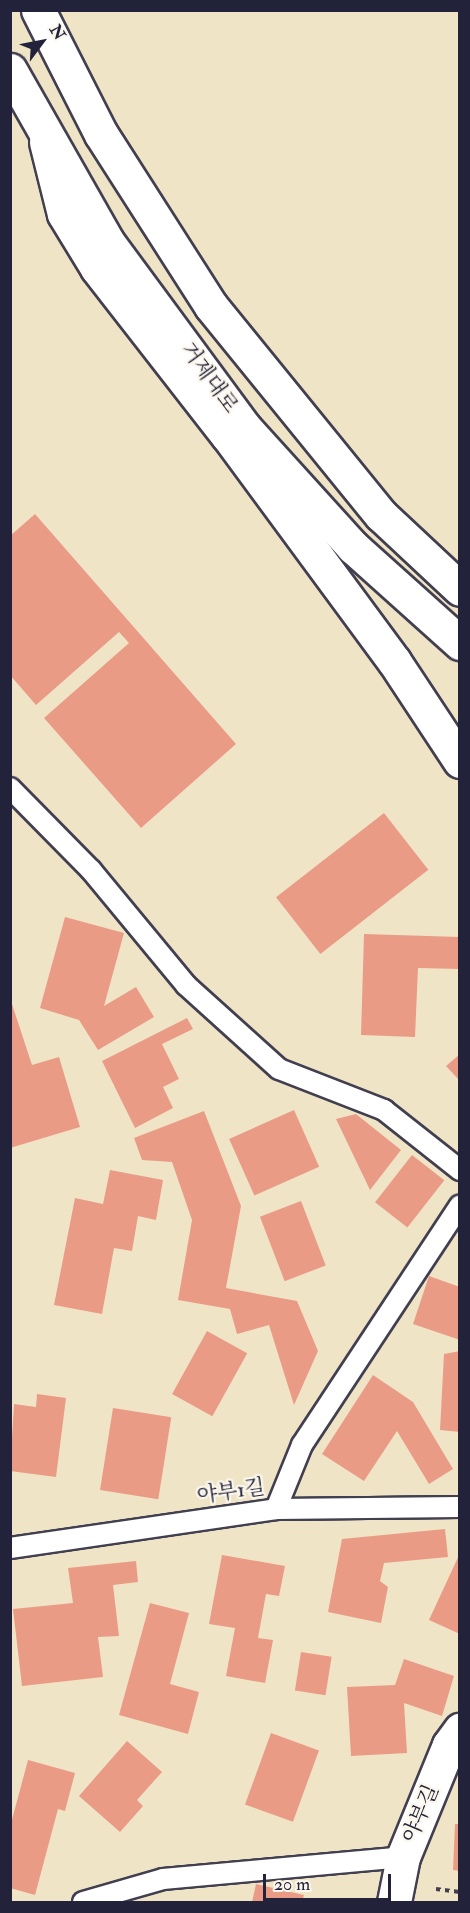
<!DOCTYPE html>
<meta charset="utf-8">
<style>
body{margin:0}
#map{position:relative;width:470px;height:1913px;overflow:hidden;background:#f0e4c7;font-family:"IM FELL Double Pica","Noto Serif KR",serif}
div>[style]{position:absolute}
.building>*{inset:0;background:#ea9b86;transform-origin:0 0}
.path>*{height:4px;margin-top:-2px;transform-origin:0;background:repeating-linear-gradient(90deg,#413f50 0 4.5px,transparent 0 9px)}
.roads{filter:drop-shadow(2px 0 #413f50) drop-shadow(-2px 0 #413f50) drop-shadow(0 2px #413f50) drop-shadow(0 -2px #413f50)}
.service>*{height:20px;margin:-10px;padding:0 10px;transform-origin:10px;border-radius:10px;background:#fff}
.minor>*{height:33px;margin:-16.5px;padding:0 16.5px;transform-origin:16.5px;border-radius:16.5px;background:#fff}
.secondary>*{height:33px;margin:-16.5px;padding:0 16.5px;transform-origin:16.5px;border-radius:16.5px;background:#fff}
span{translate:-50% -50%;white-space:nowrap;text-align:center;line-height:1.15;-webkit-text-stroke:4.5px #fbf7ec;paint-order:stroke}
.street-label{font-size:21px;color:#22223b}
.frame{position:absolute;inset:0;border:12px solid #22223b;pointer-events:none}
.north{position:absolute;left:12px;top:12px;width:60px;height:60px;-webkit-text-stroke:4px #fbf7ec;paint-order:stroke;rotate:58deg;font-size:16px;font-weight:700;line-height:24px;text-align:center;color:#22223b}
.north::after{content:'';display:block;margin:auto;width:21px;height:27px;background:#22223b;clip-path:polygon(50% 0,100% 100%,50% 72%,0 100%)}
.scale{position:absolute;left:263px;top:1874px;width:128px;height:27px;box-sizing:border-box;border:3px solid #22223b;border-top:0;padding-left:8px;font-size:18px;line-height:21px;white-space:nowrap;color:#22223b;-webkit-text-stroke:4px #fbf7ec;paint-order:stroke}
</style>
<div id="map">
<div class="building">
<i style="clip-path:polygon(35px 514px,236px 744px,141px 828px,44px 718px,129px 643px,119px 632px,36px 705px,10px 675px,10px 536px)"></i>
<i style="left:384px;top:813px;width:72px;height:137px;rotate:52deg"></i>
<i style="clip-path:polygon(65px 917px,124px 933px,104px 1006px,136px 987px,154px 1017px,98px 1050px,79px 1020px,40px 1008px)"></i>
<i style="clip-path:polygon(364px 934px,460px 937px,460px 969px,418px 968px,415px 1037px,361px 1035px)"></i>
<i style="clip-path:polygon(10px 998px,32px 1065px,59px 1057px,80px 1127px,10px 1148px)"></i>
<i style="clip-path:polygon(187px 1018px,193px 1029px,162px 1044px,179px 1079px,163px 1087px,173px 1108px,135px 1128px,102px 1061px)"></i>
<i style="clip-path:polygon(460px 1054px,460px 1081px,446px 1066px)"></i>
<i style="left:294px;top:1110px;width:62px;height:71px;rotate:66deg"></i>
<i style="clip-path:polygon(204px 1111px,241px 1206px,226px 1288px,297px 1301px,318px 1351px,294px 1405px,269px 1325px,237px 1334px,230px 1309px,178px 1300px,192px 1220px,172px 1162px,142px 1160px,134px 1138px)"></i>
<i style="clip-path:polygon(356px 1114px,401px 1150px,370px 1190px,336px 1119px)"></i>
<i style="left:412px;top:1155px;width:41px;height:60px;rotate:38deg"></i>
<i style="clip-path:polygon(110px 1170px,163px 1180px,156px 1220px,138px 1216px,132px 1251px,114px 1248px,102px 1314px,54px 1305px,75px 1198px,103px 1204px)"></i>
<i style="left:301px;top:1201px;width:69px;height:44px;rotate:69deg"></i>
<i style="clip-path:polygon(429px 1276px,460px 1287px,460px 1340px,413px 1324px)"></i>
<i style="left:207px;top:1331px;width:46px;height:72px;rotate:29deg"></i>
<i style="clip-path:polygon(460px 1351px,460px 1432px,440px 1430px,444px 1354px)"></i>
<i style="clip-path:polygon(373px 1375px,413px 1402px,453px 1469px,429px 1484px,397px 1431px,364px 1481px,322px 1454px)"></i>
<i style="clip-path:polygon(37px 1394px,66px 1398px,56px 1477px,10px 1471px,14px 1404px,36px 1407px)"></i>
<i style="left:113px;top:1408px;width:59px;height:83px;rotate:9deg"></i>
<i style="clip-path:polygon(445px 1529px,448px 1557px,384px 1563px,380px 1581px,388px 1587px,381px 1623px,328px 1612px,342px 1539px)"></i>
<i style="clip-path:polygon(460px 1553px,460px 1634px,429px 1620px)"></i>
<i style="clip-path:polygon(222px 1555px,285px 1566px,279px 1596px,266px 1594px,258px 1638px,273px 1640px,265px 1683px,226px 1676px,235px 1628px,209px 1624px)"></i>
<i style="clip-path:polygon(136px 1561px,138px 1582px,113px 1585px,119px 1636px,98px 1637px,103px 1677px,22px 1686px,13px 1609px,73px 1603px,68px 1568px)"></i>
<i style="clip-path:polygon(150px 1603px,189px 1613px,170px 1684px,199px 1692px,188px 1734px,119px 1715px)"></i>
<i style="left:301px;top:1652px;width:31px;height:39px;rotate:9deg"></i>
<i style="clip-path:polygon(404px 1659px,454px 1676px,442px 1716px,404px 1703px,407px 1753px,351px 1756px,347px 1687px,395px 1685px)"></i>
<i style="left:271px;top:1733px;width:51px;height:76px;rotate:20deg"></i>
<i style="clip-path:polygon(127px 1741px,162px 1772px,137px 1800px,143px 1806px,120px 1832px,79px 1796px)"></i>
<i style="clip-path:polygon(28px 1760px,75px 1773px,65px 1811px,58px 1809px,35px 1895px,10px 1888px,10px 1827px)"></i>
<i style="clip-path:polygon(455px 1824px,460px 1824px,460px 1871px,453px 1870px)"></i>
<i style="clip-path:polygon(256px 1884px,304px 1895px,302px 1902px,252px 1902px)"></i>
</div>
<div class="path">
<i style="left:436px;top:1889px;width:24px;rotate:7deg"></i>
</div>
<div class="roads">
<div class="service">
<i style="left:10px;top:788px;width:115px;rotate:45.4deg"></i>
<i style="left:91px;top:870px;width:149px;rotate:50.4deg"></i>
<i style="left:186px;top:985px;width:125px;rotate:42.1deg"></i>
<i style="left:279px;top:1069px;width:113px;rotate:21.3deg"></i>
<i style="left:384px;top:1110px;width:97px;rotate:38.3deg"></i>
<i style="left:276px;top:1509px;width:69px;rotate:-67.9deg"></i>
<i style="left:302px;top:1445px;width:287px;rotate:-56.6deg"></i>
<i style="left:10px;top:1548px;width:269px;rotate:-8.3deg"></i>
<i style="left:276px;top:1509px;width:184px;rotate:-0.6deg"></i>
<i style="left:83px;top:1902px;width:83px;rotate:-16deg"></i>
<i style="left:163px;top:1879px;width:241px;rotate:-5.2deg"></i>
</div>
<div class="minor">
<i style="left:46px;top:142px;width:74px;rotate:76deg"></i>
<i style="left:64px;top:214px;width:63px;rotate:58.6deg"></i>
<i style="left:97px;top:268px;width:213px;rotate:52.1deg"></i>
<i style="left:228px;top:436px;width:280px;rotate:53.6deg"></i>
<i style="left:394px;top:661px;width:120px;rotate:56.6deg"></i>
<i style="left:394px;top:1902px;width:46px;rotate:-78.7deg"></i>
<i style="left:403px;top:1857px;width:121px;rotate:-67.7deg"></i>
<i style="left:449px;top:1745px;width:19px;rotate:-54deg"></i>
</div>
<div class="secondary">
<i style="left:38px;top:10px;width:139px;rotate:63.1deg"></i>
<i style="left:101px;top:134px;width:204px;rotate:57.4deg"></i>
<i style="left:211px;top:306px;width:269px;rotate:50.9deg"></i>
<i style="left:381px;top:515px;width:108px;rotate:43.1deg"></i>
<i style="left:10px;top:70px;width:197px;rotate:60.4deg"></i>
<i style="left:107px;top:241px;width:232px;rotate:53.6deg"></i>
<i style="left:245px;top:428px;width:161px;rotate:47.8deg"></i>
<i style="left:353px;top:547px;width:144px;rotate:41.9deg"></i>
</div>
</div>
<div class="street-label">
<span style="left:209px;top:378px;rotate:54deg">거제대로</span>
<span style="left:231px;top:1492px;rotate:-8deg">야부1길</span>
<span style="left:421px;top:1814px;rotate:-67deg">야부길</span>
</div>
<div class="frame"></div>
<div class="north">N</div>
<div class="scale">20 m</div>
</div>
